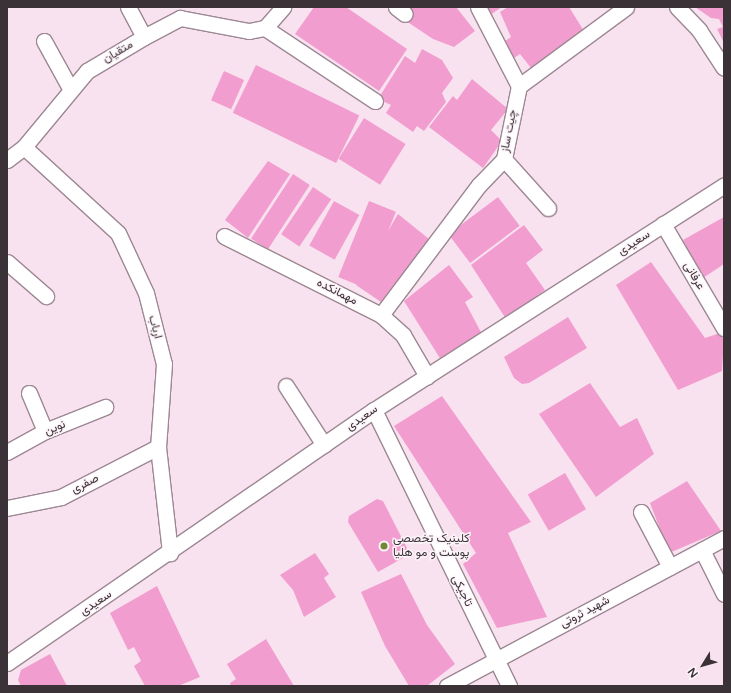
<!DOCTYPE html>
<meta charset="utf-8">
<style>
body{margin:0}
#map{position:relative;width:731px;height:693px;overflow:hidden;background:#f9e2ef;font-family:"Varela Round",Vazirmatn,sans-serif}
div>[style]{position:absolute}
.building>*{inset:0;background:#f29dcf;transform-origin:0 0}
.roads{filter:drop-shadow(1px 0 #9c8793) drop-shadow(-1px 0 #9c8793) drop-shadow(0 1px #9c8793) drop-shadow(0 -1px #9c8793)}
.minor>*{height:15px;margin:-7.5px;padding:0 7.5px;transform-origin:7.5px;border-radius:7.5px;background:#fff}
.dots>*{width:11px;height:11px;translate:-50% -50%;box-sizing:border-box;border:2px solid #fdf4f9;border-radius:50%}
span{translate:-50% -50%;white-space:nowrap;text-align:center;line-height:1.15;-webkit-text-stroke:3px #fdf4f9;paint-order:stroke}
.street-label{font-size:12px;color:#3b3237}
.poi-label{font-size:12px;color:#3b3237}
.left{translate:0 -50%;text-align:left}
.frame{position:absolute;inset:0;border:8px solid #3b3237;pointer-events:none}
.north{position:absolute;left:683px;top:645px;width:40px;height:40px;-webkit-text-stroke:3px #fdf4f9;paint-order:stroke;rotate:233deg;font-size:11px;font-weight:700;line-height:16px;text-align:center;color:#3b3237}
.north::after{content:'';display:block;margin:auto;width:14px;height:18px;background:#3b3237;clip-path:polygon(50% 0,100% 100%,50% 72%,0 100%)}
</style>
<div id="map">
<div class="building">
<i style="clip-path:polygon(314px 7px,346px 7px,407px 49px,379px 91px,295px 34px)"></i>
<i style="clip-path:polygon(412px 7px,456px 7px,475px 31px,454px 47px,433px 39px,403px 19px)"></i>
<i style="clip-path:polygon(487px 7px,502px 7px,490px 15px)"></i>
<i style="clip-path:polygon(508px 7px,569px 7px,584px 31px,531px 68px,520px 54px,514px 58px,505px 41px,511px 37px,500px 12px)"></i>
<i style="clip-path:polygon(695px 7px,724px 7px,724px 43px,717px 29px,723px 27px,719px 19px,711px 18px)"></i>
<i style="clip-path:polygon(422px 49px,442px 60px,453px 78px,442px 93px,446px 102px,424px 131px,417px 126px,413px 132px,386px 113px,391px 105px,378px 99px,405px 56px,415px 63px)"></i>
<i style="left:256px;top:65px;width:115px;height:53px;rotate:26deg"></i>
<i style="left:224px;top:71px;width:22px;height:32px;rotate:24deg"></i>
<i style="clip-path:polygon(472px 79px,508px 109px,491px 130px,502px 141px,483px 168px,429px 127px,453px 96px,457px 100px)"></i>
<i style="left:364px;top:118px;width:49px;height:48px;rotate:32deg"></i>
<i style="clip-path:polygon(268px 161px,290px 174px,248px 238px,225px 220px)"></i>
<i style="left:293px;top:174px;width:20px;height:77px;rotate:33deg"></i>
<i style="left:313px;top:187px;width:22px;height:57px;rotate:34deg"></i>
<i style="left:498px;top:197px;width:36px;height:62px;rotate:53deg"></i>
<i style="left:334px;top:201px;width:29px;height:51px;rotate:29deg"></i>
<i style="left:369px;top:201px;width:29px;height:82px;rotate:22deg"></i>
<i style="clip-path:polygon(398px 214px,429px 239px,381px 302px,356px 285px)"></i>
<i style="clip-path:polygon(724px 217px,724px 264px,703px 278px,683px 240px)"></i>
<i style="clip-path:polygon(524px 225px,543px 250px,526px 263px,545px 290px,506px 319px,471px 265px)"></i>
<i style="clip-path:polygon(651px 262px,705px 338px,720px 333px,724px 341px,722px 371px,678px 390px,616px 285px)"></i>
<i style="clip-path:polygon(449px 265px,473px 297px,465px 302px,483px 336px,443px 363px,404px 301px)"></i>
<i style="clip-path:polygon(568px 317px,587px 348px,529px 383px,522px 384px,514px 378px,504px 357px)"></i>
<i style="clip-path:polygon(590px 383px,620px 427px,637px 418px,654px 454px,596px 497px,539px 414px)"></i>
<i style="clip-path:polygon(442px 396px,531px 522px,508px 533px,547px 617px,497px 628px,463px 564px,476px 553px,394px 426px)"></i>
<i style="left:565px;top:473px;width:42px;height:43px;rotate:60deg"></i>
<i style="clip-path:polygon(687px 481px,721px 531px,669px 553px,650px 503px)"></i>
<i style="clip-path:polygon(377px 499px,383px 501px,410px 554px,378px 572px,348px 522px,349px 516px)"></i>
<i style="clip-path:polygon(315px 553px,329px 574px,324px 578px,336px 597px,304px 617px,293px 590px,280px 575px)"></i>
<i style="clip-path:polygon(401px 574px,427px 625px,455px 664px,427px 686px,409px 686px,385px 646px,361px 592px)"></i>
<i style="clip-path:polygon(157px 586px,200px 677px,178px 686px,145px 686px,134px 666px,141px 661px,134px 647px,128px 650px,110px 613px)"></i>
<i style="clip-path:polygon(266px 639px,294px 686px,231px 686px,230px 683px,236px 679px,227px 664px)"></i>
<i style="clip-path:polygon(50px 654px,67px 686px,21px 686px,18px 680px,21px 670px)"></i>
</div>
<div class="roads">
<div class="minor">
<i style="left:128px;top:7px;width:34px;rotate:62deg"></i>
<i style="left:396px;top:7px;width:11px;rotate:38deg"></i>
<i style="left:478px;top:7px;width:89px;rotate:62.6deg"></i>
<i style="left:677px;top:7px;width:32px;rotate:46deg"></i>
<i style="left:699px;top:30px;width:45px;rotate:56.7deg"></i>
<i style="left:265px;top:28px;width:132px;rotate:33.6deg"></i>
<i style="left:44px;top:41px;width:56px;rotate:61.1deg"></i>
<i style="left:24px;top:147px;width:127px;rotate:42.5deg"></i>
<i style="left:118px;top:233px;width:66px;rotate:65deg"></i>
<i style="left:146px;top:293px;width:73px;rotate:75.8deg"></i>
<i style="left:164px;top:364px;width:83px;rotate:94.1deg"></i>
<i style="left:158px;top:447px;width:107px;rotate:83.5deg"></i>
<i style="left:504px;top:159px;width:66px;rotate:48.1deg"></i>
<i style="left:7px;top:160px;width:21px;rotate:-37deg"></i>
<i style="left:24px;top:147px;width:99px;rotate:-50.3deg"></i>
<i style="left:87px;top:71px;width:66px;rotate:-30.8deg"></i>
<i style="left:144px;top:37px;width:41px;rotate:-27.8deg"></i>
<i style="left:180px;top:18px;width:70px;rotate:10.7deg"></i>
<i style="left:249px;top:31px;width:16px;rotate:-11deg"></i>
<i style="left:265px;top:28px;width:28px;rotate:-49deg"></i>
<i style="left:663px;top:224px;width:121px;rotate:59.6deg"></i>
<i style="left:224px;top:236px;width:176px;rotate:26.7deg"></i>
<i style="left:381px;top:315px;width:30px;rotate:42deg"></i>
<i style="left:403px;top:335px;width:48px;rotate:59.7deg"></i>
<i style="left:7px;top:262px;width:52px;rotate:41.1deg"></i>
<i style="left:381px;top:315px;width:163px;rotate:-53deg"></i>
<i style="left:479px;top:185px;width:36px;rotate:-46deg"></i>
<i style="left:504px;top:159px;width:75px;rotate:-78.4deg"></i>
<i style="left:519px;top:86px;width:133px;rotate:-36.4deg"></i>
<i style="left:286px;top:386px;width:70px;rotate:57.2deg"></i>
<i style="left:29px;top:393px;width:41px;rotate:67.2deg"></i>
<i style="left:374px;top:410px;width:307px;rotate:63.9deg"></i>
<i style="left:7px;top:452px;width:43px;rotate:-28.9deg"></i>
<i style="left:45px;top:431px;width:65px;rotate:-21.8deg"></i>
<i style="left:7px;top:508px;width:55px;rotate:-11.5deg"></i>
<i style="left:61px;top:497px;width:109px;rotate:-27.3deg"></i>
<i style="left:641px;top:512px;width:62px;rotate:62.2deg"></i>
<i style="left:702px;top:550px;width:49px;rotate:63.4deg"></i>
<i style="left:7px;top:663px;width:446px;rotate:-34.6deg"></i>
<i style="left:374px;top:410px;width:416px;rotate:-32.7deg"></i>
<i style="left:447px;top:686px;width:314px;rotate:-28.1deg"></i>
</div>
</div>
<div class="dots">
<i style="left:384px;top:546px;background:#768736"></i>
</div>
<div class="street-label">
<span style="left:118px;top:52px;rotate:-31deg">متقیان</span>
<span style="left:509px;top:131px;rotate:-79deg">چیت ساز</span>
<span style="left:634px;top:243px;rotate:-33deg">سعیدی</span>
<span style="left:694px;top:276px;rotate:60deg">عرفانی</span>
<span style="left:337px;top:292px;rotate:27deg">مهمانکده</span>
<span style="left:155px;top:327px;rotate:75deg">ارباب</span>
<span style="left:362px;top:418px;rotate:-35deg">سعیدی</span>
<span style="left:55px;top:428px;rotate:-23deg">نوین</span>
<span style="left:85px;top:484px;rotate:-27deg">صفری</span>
<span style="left:462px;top:591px;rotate:64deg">تاجیکی</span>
<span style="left:96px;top:603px;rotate:-34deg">سعیدی</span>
<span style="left:585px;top:612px;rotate:-28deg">شهید ثروتی</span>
</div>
<div class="poi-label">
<span class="left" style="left:393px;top:546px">کلینیک تخصصی<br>پوست و مو هلیا</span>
</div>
<div class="frame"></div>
<div class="north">N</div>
</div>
